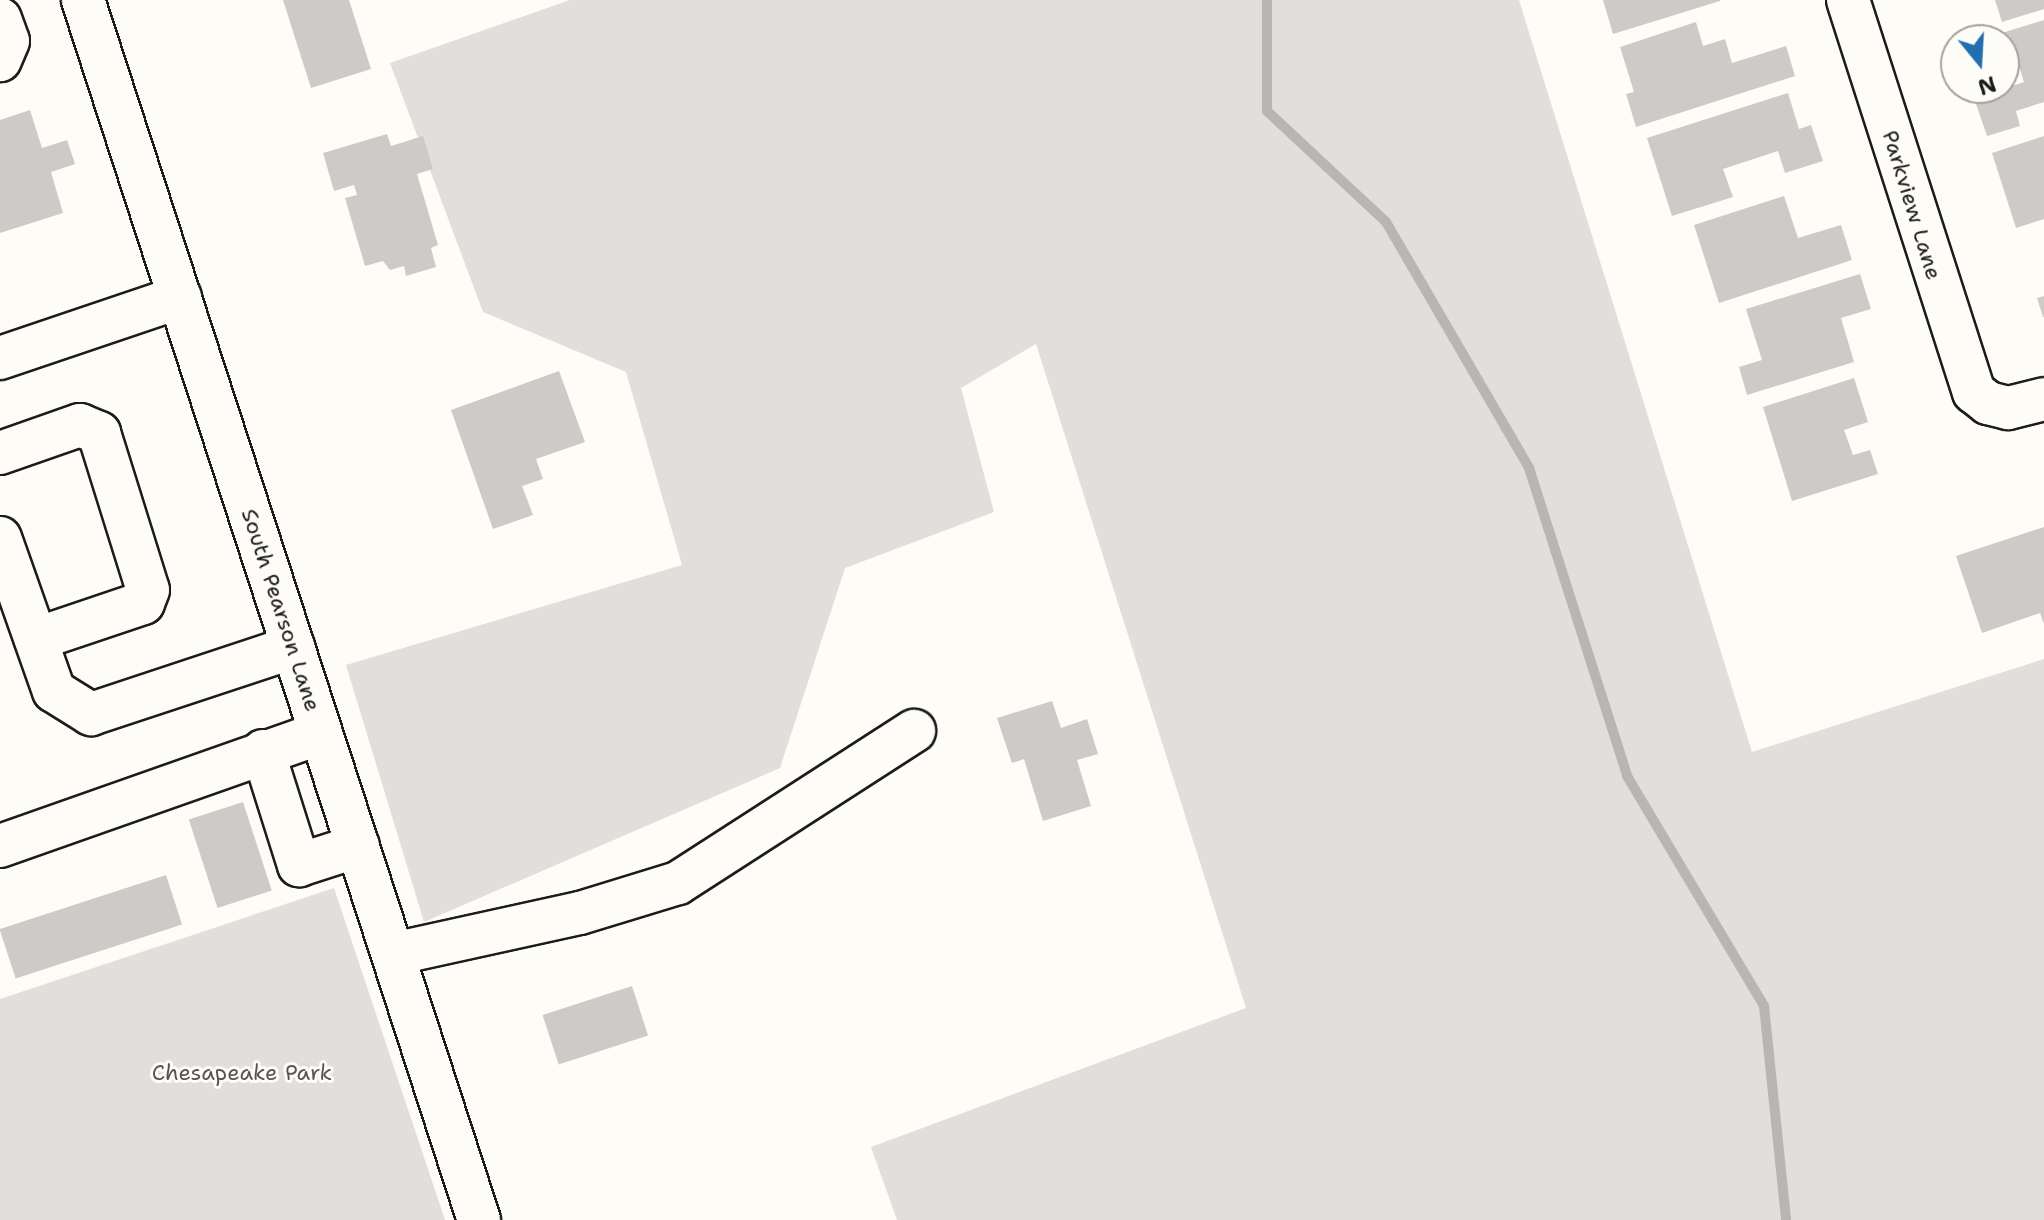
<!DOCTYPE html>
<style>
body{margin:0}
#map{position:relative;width:2044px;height:1220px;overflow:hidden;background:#fdfcf7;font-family:"Shantell Sans",sans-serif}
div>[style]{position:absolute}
.green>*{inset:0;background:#e0dfdb}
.stream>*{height:10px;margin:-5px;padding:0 5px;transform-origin:5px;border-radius:5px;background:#b7b6b2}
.building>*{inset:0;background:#cccbc8;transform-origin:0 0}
.roads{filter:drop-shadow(2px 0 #1c1c1c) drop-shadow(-2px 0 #1c1c1c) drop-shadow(0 2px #1c1c1c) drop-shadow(0 -2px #1c1c1c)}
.minor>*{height:42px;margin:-21px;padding:0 21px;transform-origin:21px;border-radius:21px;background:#fdfcf7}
span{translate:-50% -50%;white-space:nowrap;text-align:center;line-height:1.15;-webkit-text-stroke:6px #fdfcf7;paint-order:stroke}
.street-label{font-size:22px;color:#1c1c1c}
.park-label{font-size:22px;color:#575655}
.north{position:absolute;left:1940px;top:24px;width:80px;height:80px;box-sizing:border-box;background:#fdfcf7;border:2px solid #a3a29f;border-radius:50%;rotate:162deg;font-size:22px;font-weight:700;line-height:32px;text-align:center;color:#1c1c1c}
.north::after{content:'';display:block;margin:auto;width:28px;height:36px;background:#1f6fb2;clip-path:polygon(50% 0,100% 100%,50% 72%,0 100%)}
</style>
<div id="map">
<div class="green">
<i style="clip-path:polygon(570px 0,1519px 0,1752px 752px,2044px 659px,2044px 1220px,897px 1220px,871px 1147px,1246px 1008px,1036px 344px,961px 388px,994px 512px,845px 568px,780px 768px,424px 922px,346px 665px,682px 565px,626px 372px,483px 312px,390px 63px)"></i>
<i style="clip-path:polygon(334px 888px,445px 1220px,0 1220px,0 999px)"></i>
</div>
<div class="stream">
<i style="left:1267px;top:0;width:111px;rotate:90deg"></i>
<i style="left:1267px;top:111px;width:163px;rotate:43deg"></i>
<i style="left:1386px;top:222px;width:285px;rotate:59.8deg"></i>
<i style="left:1529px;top:468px;width:323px;rotate:72.3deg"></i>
<i style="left:1627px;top:776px;width:268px;rotate:59.2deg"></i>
<i style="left:1764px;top:1006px;width:215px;rotate:84.1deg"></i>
</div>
<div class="building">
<i style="clip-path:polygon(283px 0,349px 0,371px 69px,311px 88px)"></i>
<i style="clip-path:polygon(1603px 0,1720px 0,1720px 1px,1613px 34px)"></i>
<i style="clip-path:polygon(1995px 0,2044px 0,2044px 9px,2002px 22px)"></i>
<i style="clip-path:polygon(2044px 20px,2044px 102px,2016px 111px,2020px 126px,1987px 136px,1974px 98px,2024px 82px,2017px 60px,2004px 64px,2004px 40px,1989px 37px)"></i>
<i style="clip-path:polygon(1696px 22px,1703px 46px,1725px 39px,1732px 63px,1786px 46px,1795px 76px,1636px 127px,1626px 94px,1634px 92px,1620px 47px)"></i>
<i style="clip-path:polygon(1788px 93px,1799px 129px,1811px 125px,1823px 161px,1785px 173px,1778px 151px,1723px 169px,1733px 197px,1672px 216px,1647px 138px)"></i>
<i style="clip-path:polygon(30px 110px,42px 148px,67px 140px,75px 164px,51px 172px,63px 213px,0 233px,0 120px)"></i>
<i style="clip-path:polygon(387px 134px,391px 146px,423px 136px,433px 169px,417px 174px,438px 245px,431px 248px,436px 267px,406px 276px,404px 266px,390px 270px,383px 261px,365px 266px,345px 198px,357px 195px,354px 185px,334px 191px,323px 153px)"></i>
<i style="clip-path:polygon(2044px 136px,2044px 219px,2016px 228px,1992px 153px)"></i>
<i style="clip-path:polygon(1784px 196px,1798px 238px,1841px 225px,1852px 260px,1719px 303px,1694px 225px)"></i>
<i style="clip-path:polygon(1860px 274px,1871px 309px,1841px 318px,1854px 362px,1747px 395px,1739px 367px,1762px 360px,1746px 309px)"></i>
<i style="clip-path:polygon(2044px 296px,2044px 317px,2043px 317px,2037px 298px)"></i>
<i style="clip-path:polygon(559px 371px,585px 442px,536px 459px,543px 479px,522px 486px,533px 515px,493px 529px,451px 410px)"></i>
<i style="clip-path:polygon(1854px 378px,1868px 422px,1844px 430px,1853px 455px,1870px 450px,1878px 474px,1792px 501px,1763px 407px)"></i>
<i style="clip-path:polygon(2044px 527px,2044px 624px,2040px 613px,1982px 633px,1956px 556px)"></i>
<i style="clip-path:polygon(1052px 701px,1061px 728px,1087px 719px,1098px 754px,1077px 760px,1091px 806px,1043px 821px,1024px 759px,1012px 763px,997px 718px)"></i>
<i style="left:243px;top:802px;width:93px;height:57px;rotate:72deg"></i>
<i style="left:166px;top:875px;width:52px;height:175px;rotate:72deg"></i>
<i style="left:632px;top:986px;width:52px;height:94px;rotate:72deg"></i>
</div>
<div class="roads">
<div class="minor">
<i style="left:83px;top:0;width:1283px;rotate:72.02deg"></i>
<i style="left:1848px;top:0;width:412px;rotate:72.2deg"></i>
<i style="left:1974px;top:392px;width:18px;rotate:38deg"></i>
<i style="left:1988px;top:403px;width:21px;rotate:14deg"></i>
<i style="left:2008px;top:408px;width:37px;rotate:-14deg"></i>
<i style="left:0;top:19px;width:23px;rotate:70deg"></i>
<i style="left:8px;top:41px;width:21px;rotate:113deg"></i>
<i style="left:0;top:358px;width:190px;rotate:-18.7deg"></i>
<i style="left:0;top:453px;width:85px;rotate:-19.3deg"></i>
<i style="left:80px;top:425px;width:21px;rotate:23deg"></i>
<i style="left:99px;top:433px;width:164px;rotate:72.7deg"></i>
<i style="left:148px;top:590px;width:14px;rotate:111deg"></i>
<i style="left:143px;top:603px;width:113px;rotate:161.4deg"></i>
<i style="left:0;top:538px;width:162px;rotate:70.6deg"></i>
<i style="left:54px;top:691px;width:44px;rotate:31.9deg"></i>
<i style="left:91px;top:714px;width:213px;rotate:-18.3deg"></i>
<i style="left:263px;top:751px;width:120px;rotate:72.5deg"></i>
<i style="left:299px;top:865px;width:62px;rotate:-17.9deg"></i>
<i style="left:0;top:846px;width:340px;rotate:-19.4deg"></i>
<i style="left:393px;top:954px;width:191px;rotate:-12.4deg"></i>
<i style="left:580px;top:913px;width:102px;rotate:-17deg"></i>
<i style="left:678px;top:883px;width:281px;rotate:-32.8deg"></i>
</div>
</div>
<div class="street-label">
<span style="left:1912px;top:205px;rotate:73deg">Parkview Lane</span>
<span style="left:281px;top:610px;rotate:72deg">South Pearson Lane</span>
</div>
<div class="park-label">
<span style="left:242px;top:1073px">Chesapeake Park</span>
</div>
<div class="north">N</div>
</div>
